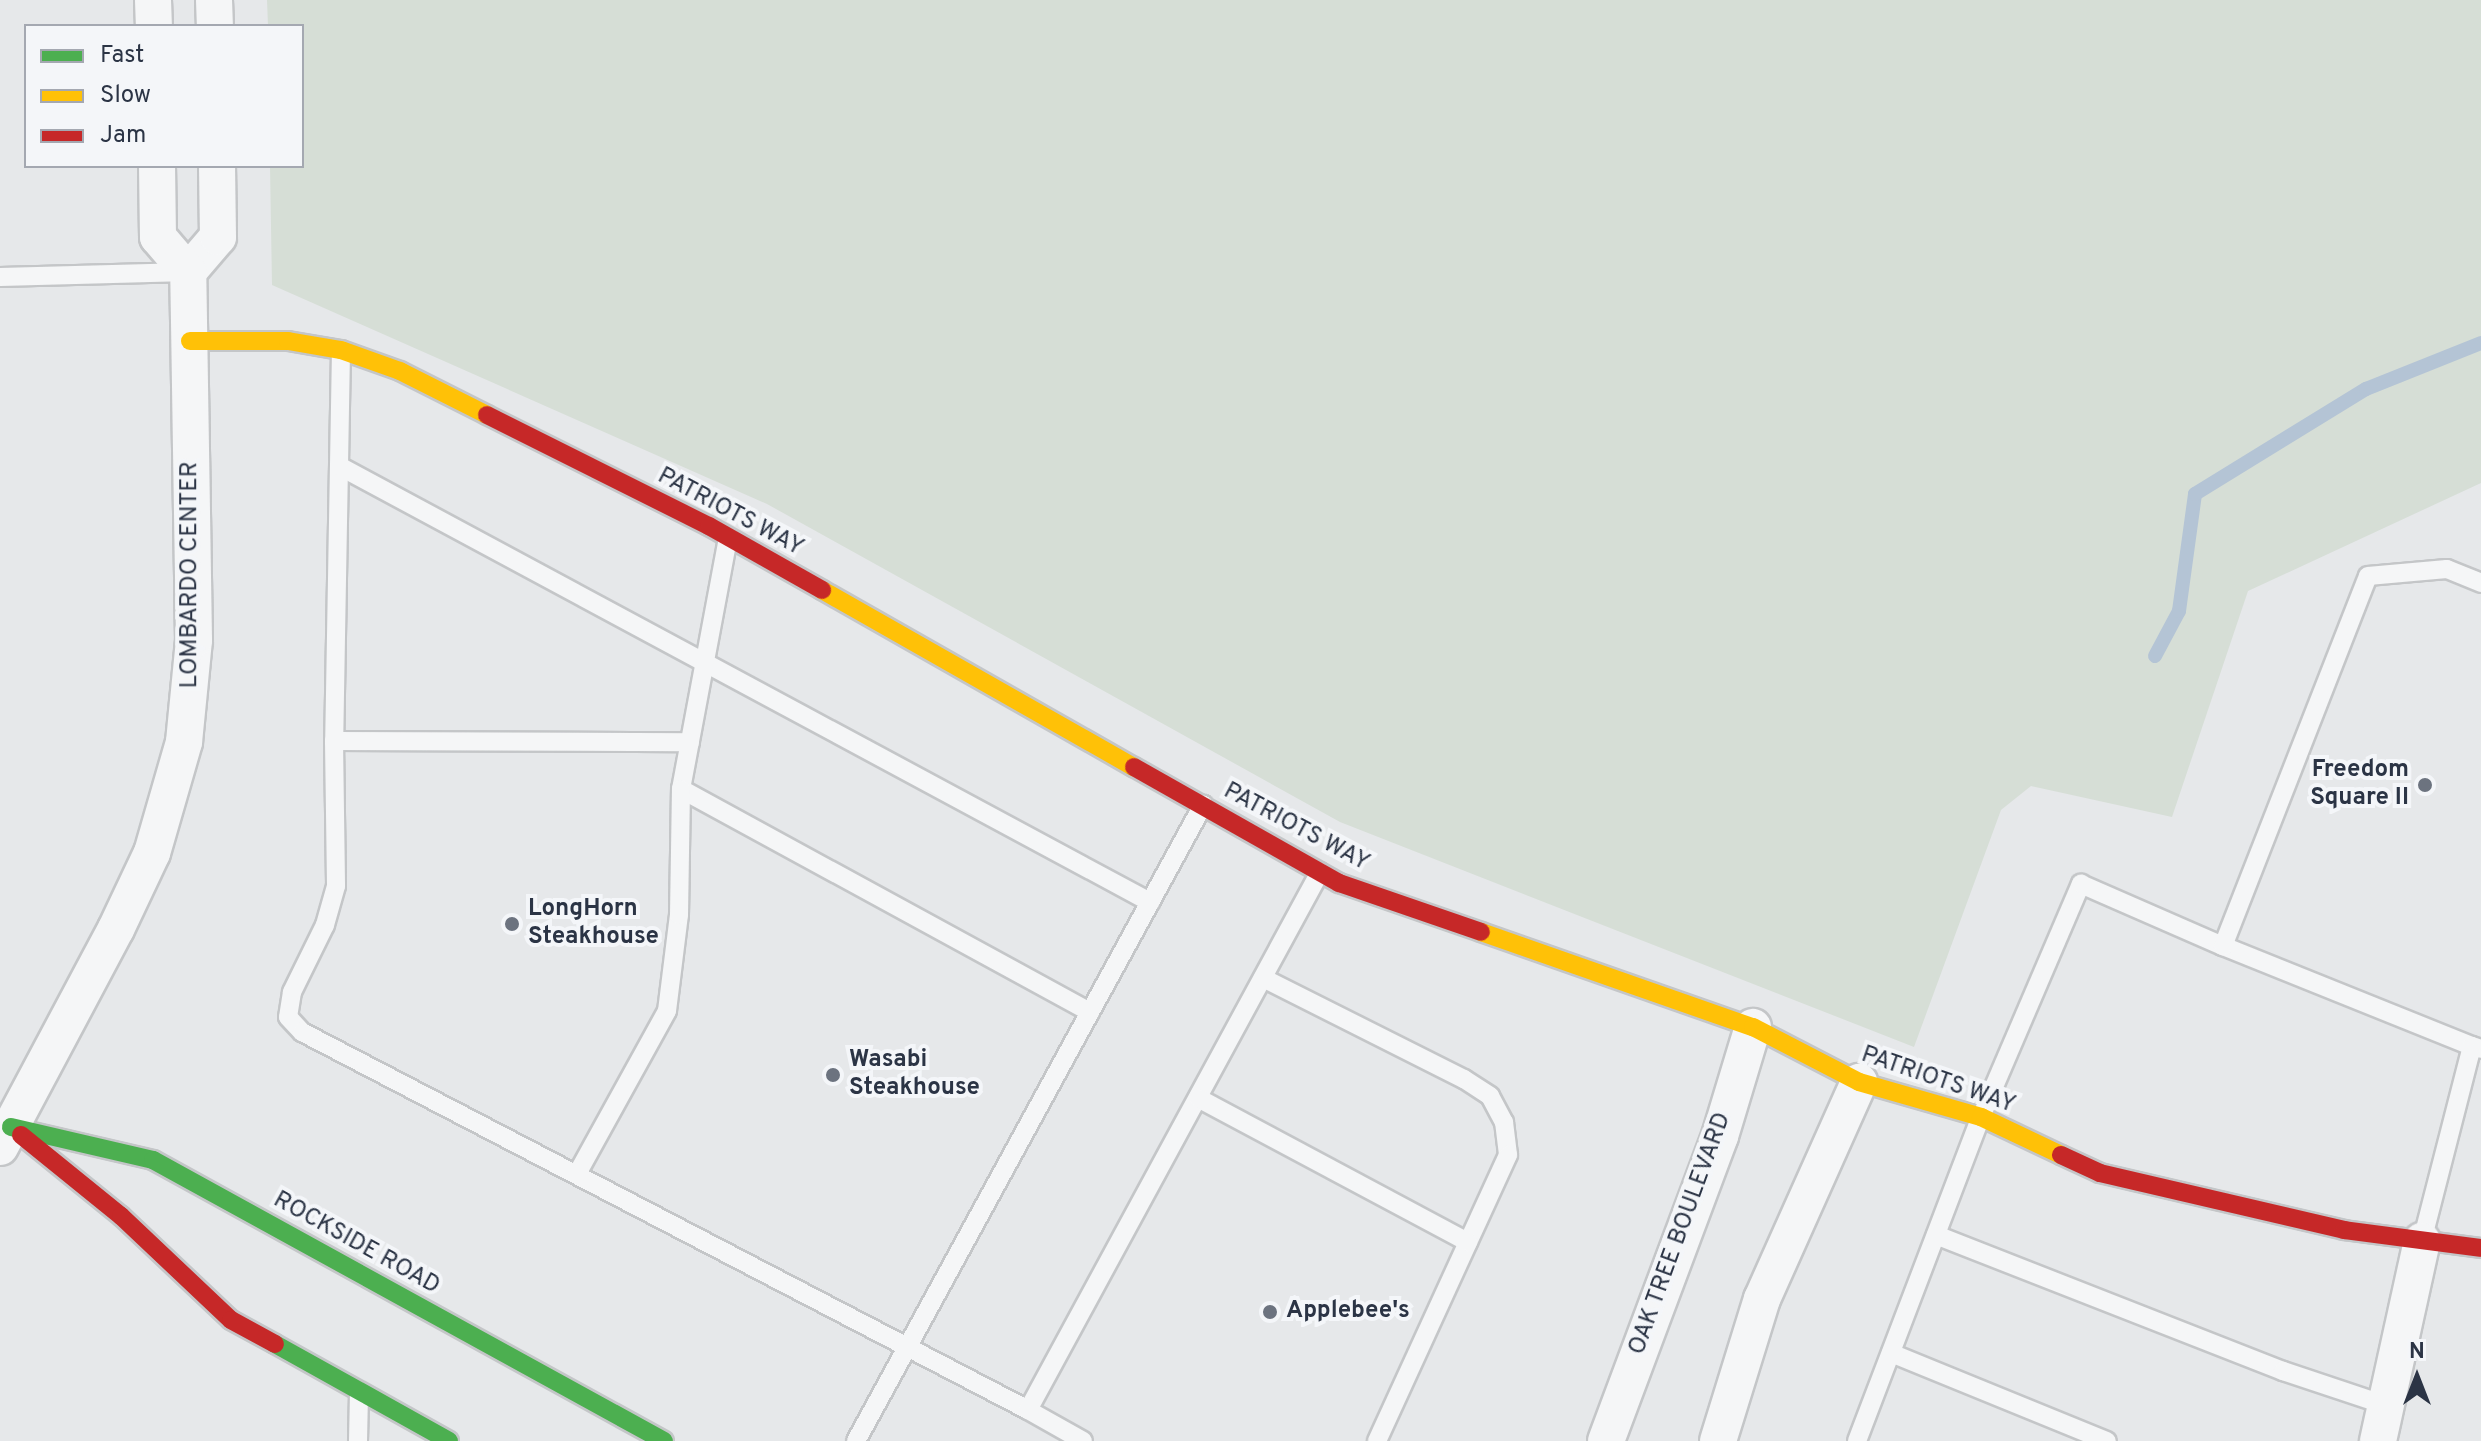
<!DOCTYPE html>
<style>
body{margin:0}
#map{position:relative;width:2481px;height:1441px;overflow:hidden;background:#e6e8ea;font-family:Overpass,sans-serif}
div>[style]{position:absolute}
.green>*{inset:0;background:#d6ded6}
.stream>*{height:14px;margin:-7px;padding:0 7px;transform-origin:7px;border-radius:7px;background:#b4c4d5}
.roads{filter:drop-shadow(2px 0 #c4c6c8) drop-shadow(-2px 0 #c4c6c8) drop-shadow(0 2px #c4c6c8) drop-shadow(0 -2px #c4c6c8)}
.lane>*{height:18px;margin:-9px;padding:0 9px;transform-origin:9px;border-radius:9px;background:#f5f6f7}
.street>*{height:36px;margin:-18px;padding:0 18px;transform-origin:18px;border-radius:18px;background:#f5f6f7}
.fast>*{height:18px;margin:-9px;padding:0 9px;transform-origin:9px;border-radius:9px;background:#4caf50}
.slow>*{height:18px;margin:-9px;padding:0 9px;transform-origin:9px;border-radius:9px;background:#ffc107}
.jam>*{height:18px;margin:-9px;padding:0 9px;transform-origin:9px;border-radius:9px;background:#c62828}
.dots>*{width:22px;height:22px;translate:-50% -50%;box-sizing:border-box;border:4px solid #f4f6f9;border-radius:50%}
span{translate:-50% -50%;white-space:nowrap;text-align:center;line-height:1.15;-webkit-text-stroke:8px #f4f6f9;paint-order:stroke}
.street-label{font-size:24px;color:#2b3445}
.poi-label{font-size:24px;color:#2b3445;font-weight:700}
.right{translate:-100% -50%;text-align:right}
.left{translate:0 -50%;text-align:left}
.legend{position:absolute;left:24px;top:24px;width:280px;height:144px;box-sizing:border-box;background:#f4f6f9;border:2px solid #a4a8b1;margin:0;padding:10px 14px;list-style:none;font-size:24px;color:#2b3445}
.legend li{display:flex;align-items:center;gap:16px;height:40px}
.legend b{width:40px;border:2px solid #a4a8b1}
.north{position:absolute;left:2377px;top:1337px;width:80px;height:80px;-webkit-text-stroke:6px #f4f6f9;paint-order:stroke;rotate:0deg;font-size:22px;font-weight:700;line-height:32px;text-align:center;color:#2b3445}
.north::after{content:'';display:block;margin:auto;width:28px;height:36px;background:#2b3445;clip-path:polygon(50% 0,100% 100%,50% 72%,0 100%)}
</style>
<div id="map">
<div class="green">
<i style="clip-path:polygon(267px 0,2481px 0,2481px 483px,2248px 591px,2172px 817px,2031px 786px,2001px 810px,1914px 1047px,1340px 822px,767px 504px,272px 285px,270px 166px,302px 166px,302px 26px,268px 26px)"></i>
</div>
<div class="stream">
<i style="left:2155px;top:656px;width:51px;rotate:-61.9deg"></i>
<i style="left:2179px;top:611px;width:118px;rotate:-82.2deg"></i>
<i style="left:2195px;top:494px;width:201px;rotate:-31.6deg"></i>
<i style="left:2366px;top:389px;width:124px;rotate:-21.8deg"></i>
</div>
<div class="roads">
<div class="lane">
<i style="left:0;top:277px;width:188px;rotate:-1.5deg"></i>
<i style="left:341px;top:350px;width:391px;rotate:91deg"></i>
<i style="left:334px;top:741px;width:145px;rotate:89.2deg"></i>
<i style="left:336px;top:886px;width:41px;rotate:105.8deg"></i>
<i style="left:325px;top:925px;width:75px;rotate:116.2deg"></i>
<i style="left:292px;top:992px;width:25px;rotate:99deg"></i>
<i style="left:288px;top:1017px;width:21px;rotate:47deg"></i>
<i style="left:302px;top:1032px;width:819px;rotate:27.5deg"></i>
<i style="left:1028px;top:1410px;width:612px;rotate:-61.51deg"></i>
<i style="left:341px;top:467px;width:919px;rotate:28.27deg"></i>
<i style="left:728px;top:538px;width:255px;rotate:100.6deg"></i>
<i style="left:681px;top:789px;width:466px;rotate:28.6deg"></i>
<i style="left:334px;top:741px;width:356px;rotate:0.2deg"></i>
<i style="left:2223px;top:946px;width:268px;rotate:21.9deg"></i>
<i style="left:1263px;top:978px;width:225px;rotate:26.7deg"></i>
<i style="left:1464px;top:1079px;width:31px;rotate:33deg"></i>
<i style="left:1490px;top:1096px;width:30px;rotate:62deg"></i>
<i style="left:1504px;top:1122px;width:33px;rotate:83deg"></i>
<i style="left:1508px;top:1155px;width:315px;rotate:114.6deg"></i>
<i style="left:1198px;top:1098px;width:306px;rotate:28.1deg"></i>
<i style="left:577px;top:1174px;width:186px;rotate:-61.1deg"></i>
<i style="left:667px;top:1011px;width:97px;rotate:-82.9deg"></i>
<i style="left:679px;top:915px;width:126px;rotate:-89.1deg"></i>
<i style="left:1936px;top:1235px;width:373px;rotate:21.4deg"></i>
<i style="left:2283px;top:1371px;width:108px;rotate:18.4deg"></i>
<i style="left:2422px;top:1241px;width:201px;rotate:-75.6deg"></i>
<i style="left:2472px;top:1046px;width:9px;rotate:18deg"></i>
<i style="left:1891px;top:1353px;width:233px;rotate:22.2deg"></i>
<i style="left:1028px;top:1410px;width:63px;rotate:29.4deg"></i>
<i style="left:358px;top:1441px;width:48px;rotate:-88.8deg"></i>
<i style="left:856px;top:1441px;width:725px;rotate:-61.38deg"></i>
<i style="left:1857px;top:1441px;width:347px;rotate:-69.1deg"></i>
<i style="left:1981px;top:1117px;width:254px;rotate:-66.8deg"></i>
<i style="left:2081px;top:884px;width:155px;rotate:23.6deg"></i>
<i style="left:2223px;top:946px;width:397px;rotate:-68.6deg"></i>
<i style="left:2368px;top:576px;width:79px;rotate:-5.1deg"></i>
<i style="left:2447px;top:569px;width:37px;rotate:22deg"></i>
</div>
<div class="street">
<i style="left:153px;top:0;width:26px;rotate:88deg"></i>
<i style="left:214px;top:0;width:26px;rotate:88deg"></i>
<i style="left:188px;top:272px;width:46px;rotate:-49.4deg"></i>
<i style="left:218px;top:237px;width:71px;rotate:-90.8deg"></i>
<i style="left:0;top:1147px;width:247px;rotate:-62deg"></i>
<i style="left:116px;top:929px;width:84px;rotate:-64.7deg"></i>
<i style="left:152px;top:853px;width:116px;rotate:-73.9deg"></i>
<i style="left:184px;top:742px;width:102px;rotate:-84.4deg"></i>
<i style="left:194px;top:640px;width:368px;rotate:-90.9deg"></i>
<i style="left:188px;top:272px;width:46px;rotate:-130.6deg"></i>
<i style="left:158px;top:237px;width:71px;rotate:-90.8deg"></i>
<i style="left:1606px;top:1441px;width:326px;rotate:-69.5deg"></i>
<i style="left:1720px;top:1136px;width:114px;rotate:-73.2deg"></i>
<i style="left:1718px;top:1441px;width:149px;rotate:-72.8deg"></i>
<i style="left:1762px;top:1299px;width:238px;rotate:-65.9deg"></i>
<i style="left:2378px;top:1441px;width:205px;rotate:-77.6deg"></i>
</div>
<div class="fast">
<i style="left:11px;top:1127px;width:146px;rotate:13.1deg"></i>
<i style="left:153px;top:1160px;width:583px;rotate:28.81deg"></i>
<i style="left:275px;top:1344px;width:199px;rotate:29.1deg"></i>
</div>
<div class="slow">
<i style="left:190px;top:341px;width:98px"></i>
<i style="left:288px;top:341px;width:54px;rotate:9.6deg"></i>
<i style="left:341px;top:350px;width:63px;rotate:19.6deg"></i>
<i style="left:400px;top:371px;width:97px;rotate:26.8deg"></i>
<i style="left:822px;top:590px;width:359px;rotate:29.6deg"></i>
<i style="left:1481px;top:932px;width:288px;rotate:19.3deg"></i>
<i style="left:1753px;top:1027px;width:119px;rotate:27.4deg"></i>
<i style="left:1859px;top:1082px;width:127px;rotate:16deg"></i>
<i style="left:1981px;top:1117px;width:89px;rotate:25.4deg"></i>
</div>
<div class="jam">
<i style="left:487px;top:415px;width:248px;rotate:26.6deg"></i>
<i style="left:709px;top:526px;width:130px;rotate:29.5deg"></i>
<i style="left:1134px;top:767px;width:236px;rotate:29.5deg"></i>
<i style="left:1339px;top:883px;width:150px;rotate:19deg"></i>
<i style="left:21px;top:1135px;width:129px;rotate:39deg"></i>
<i style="left:121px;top:1216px;width:151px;rotate:43.4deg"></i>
<i style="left:231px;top:1320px;width:50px;rotate:28.6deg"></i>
<i style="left:2061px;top:1155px;width:43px;rotate:24.8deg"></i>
<i style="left:2100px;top:1173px;width:251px;rotate:13.1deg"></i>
<i style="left:2344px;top:1230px;width:138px;rotate:7.5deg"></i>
</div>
</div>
<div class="dots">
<i style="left:2425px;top:785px;background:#6c737f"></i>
<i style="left:512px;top:924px;background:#6c737f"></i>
<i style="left:833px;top:1075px;background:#6c737f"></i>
<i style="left:1270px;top:1312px;background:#6c737f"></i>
</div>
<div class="street-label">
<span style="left:730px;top:513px;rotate:28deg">PATRIOTS WAY</span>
<span style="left:191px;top:575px;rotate:-90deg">LOMBARDO CENTER</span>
<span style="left:1296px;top:828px;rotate:28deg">PATRIOTS WAY</span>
<span style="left:1938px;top:1081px;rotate:19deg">PATRIOTS WAY</span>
<span style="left:1681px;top:1234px;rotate:-70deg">OAK TREE BOULEVARD</span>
<span style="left:356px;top:1244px;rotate:29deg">ROCKSIDE ROAD</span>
</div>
<div class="poi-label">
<span class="right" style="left:2409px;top:785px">Freedom<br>Square II</span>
<span class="left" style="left:528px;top:924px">LongHorn<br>Steakhouse</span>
<span class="left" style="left:849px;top:1075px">Wasabi<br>Steakhouse</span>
<span class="left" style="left:1286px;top:1312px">Applebee's</span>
</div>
<ul class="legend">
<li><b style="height:10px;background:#4caf50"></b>Fast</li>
<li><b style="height:10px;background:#ffc107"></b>Slow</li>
<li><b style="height:10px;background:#c62828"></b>Jam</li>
</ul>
<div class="north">N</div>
</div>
